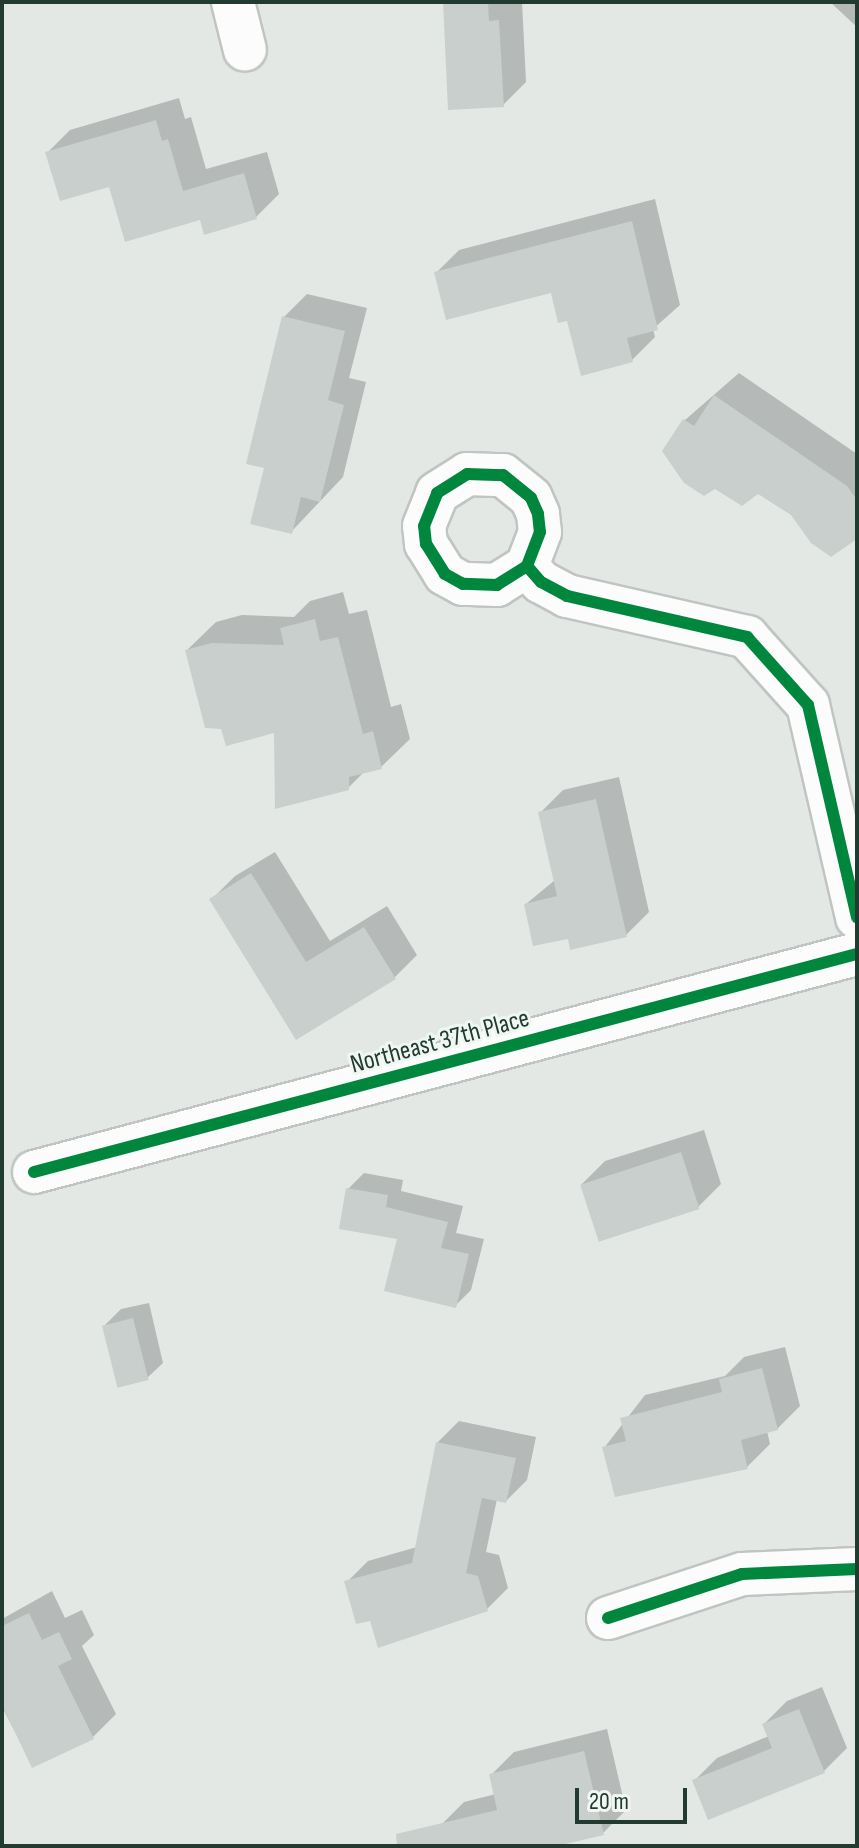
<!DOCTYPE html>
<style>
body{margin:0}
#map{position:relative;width:859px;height:1848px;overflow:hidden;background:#e3e8e5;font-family:"Sofia Sans Condensed",sans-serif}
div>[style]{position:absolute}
.shadow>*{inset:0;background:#0003}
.building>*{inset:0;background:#c9cfcc;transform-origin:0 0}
.roads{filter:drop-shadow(2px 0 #c0c5c2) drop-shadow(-2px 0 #c0c5c2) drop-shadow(0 2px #c0c5c2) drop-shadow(0 -2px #c0c5c2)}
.minor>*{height:42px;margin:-21px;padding:0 21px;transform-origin:21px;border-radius:21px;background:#fbfcfb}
.cycleway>*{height:12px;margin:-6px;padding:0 6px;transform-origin:6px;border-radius:6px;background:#00873e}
span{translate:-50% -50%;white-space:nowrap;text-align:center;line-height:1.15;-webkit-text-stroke:6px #f0f7f3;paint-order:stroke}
.street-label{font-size:26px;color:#213b30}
.frame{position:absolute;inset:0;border:4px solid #213b30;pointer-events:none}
.scale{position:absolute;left:575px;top:1788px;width:112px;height:36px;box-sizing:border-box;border:4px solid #213b30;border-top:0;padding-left:10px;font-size:24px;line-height:28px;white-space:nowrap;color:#213b30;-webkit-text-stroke:6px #f0f7f3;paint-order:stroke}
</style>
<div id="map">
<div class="shadow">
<i style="clip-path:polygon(445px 2px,522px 2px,526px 82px,503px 105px)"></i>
<i style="clip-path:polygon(830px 2px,857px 2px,857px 27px)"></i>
<i style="clip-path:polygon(179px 98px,185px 119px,191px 117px,206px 169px,267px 152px,279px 194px,256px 217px,201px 218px,110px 185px,47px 153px,70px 130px)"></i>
<i style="clip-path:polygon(655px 199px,680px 305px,653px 329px,655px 337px,632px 360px,568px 319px,552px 291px,436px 273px,459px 250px)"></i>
<i style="clip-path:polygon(307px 294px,367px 308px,349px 378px,366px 382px,343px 477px,291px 532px,267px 467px,284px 317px)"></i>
<i style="clip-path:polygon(739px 373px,857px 454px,857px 536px,792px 514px,758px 492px,665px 451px,685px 420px)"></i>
<i style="clip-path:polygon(343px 592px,349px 614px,367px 610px,391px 707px,401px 704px,410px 739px,381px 767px,365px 771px,348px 788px,276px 731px,223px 727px,187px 650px,216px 622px,242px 615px,294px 617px,310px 601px)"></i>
<i style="clip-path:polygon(619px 777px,649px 912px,626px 935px,569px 936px,526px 904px,555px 880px,540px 813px,563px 790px)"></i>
<i style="clip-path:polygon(275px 852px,330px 941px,387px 906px,417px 955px,394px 978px,297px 1038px,212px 899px,235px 876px)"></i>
<i style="clip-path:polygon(704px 1130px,721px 1184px,698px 1207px,582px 1184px,605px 1161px)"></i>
<i style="clip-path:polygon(364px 1173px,403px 1180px,401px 1191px,463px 1206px,456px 1233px,484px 1239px,471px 1290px,455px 1306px,399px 1238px,348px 1189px)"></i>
<i style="clip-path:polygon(149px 1303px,163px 1363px,147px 1378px,105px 1325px,121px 1309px)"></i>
<i style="clip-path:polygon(785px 1347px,800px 1406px,777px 1429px,767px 1431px,770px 1444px,747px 1467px,604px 1448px,645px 1395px,725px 1376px,744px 1357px)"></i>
<i style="clip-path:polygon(459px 1421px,536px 1437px,527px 1480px,506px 1501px,497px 1499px,486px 1552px,499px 1555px,508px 1588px,486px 1610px,372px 1618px,347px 1582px,368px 1561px,417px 1547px,438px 1442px)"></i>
<i style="clip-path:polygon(52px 1591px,65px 1618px,82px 1610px,94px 1635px,82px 1646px,116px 1714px,93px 1737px,33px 1766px,2px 1707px,2px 1619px)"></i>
<i style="clip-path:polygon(822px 1687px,847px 1748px,824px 1771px,694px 1781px,717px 1758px,769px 1736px,764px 1724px,787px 1701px)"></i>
<i style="clip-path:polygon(607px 1729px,626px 1810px,603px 1833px,548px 1846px,446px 1846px,441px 1825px,464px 1802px,496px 1794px,491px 1775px,514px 1752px)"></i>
</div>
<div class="building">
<i style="clip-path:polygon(443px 2px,488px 2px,489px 21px,499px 20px,504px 107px,448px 110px)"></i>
<i style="clip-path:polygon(156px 120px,162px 141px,168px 139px,183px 191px,244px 173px,257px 219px,204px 235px,200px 220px,125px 242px,109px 187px,60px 201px,45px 152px)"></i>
<i style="clip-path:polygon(632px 221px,658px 330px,627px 338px,633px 362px,581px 376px,567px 321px,558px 323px,551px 293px,446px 320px,434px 272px)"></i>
<i style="clip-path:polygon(282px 316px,345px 331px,328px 400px,344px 405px,320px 502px,301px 497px,292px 534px,250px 524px,264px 468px,246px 464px)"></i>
<i style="clip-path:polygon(714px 395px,847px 486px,857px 500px,857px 539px,831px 557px,811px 543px,791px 515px,758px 494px,742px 506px,715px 489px,704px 496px,684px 483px,662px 451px,683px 419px,694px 426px)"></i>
<i style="clip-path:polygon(315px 619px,320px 641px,338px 637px,363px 734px,373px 731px,382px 769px,349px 777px,349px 790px,275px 809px,274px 733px,226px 746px,221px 729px,205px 728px,185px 650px,212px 643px,284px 645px,280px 628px)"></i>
<i style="clip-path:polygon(596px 799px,627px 937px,570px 950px,568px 939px,533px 946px,524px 904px,557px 896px,538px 812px)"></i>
<i style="clip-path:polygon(251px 873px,306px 962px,364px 927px,396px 979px,296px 1040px,209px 899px)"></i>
<i style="left:681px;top:1152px;width:60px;height:106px;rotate:72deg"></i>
<i style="clip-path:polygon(346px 1188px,388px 1195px,386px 1207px,448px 1222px,441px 1248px,469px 1254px,456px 1308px,384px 1291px,397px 1239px,339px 1229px)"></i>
<i style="left:133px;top:1318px;width:64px;height:32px;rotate:76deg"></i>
<i style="clip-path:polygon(762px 1368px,778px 1430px,741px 1440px,748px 1469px,615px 1497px,602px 1447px,626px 1441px,620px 1418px,722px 1392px,719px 1379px)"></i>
<i style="clip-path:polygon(436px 1442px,516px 1458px,506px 1503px,482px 1498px,466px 1573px,478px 1576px,488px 1611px,378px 1648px,370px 1621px,356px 1624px,344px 1581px,412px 1563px)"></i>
<i style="clip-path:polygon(29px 1613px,42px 1640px,59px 1632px,72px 1659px,58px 1666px,94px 1739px,32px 1768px,2px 1705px,2px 1626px)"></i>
<i style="clip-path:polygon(799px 1709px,825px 1773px,708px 1820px,692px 1780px,772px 1748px,762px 1724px)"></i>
<i style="clip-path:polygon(584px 1751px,604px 1835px,557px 1846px,397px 1846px,396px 1834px,497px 1810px,489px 1774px)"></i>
</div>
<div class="roads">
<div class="minor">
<i style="left:233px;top:2px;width:49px;rotate:76deg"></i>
<i style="left:527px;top:566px;width:36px;rotate:148deg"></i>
<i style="left:497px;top:585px;width:34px;rotate:-178deg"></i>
<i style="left:463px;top:584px;width:21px;rotate:-151deg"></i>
<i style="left:445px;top:574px;width:36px;rotate:-122deg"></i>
<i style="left:426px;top:544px;width:18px;rotate:-96deg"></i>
<i style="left:424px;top:526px;width:35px;rotate:-68deg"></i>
<i style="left:437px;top:493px;width:36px;rotate:-32deg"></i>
<i style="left:467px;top:474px;width:36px;rotate:2deg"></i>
<i style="left:503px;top:475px;width:36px;rotate:39deg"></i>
<i style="left:531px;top:498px;width:17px;rotate:66deg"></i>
<i style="left:538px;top:514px;width:18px;rotate:84deg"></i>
<i style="left:540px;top:532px;width:36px;rotate:111deg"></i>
<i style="left:527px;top:566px;width:21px;rotate:49deg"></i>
<i style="left:541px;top:582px;width:30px;rotate:28deg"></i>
<i style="left:567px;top:596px;width:185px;rotate:12.8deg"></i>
<i style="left:747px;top:637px;width:91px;rotate:48.1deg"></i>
<i style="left:808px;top:705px;width:218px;rotate:77deg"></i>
<i style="left:34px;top:1172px;width:851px;rotate:-14.84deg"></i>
<i style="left:608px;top:1618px;width:141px;rotate:-18.2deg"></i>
<i style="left:742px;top:1574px;width:115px;rotate:-2.5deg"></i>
</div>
</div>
<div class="cycleway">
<i style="left:527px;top:566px;width:36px;rotate:148deg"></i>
<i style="left:497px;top:585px;width:34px;rotate:-178deg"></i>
<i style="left:463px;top:584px;width:21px;rotate:-151deg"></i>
<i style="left:445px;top:574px;width:36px;rotate:-122deg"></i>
<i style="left:426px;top:544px;width:18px;rotate:-96deg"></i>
<i style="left:424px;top:526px;width:35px;rotate:-68deg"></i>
<i style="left:437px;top:493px;width:36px;rotate:-32deg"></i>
<i style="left:467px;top:474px;width:36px;rotate:2deg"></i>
<i style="left:503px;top:475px;width:36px;rotate:39deg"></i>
<i style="left:531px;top:498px;width:17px;rotate:66deg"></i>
<i style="left:538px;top:514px;width:18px;rotate:84deg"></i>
<i style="left:540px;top:532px;width:36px;rotate:111deg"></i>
<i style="left:527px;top:566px;width:21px;rotate:49deg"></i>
<i style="left:541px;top:582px;width:30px;rotate:28deg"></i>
<i style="left:567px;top:596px;width:185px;rotate:12.8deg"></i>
<i style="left:747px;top:637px;width:91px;rotate:48.1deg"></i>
<i style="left:808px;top:705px;width:218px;rotate:77deg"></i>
<i style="left:34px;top:1172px;width:851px;rotate:-14.84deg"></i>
<i style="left:608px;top:1618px;width:141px;rotate:-18.2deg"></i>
<i style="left:742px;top:1574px;width:115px;rotate:-2.5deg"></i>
</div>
<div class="street-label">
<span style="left:440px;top:1042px;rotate:-15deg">Northeast 37th Place</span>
</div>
<div class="frame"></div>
<div class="scale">20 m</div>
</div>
